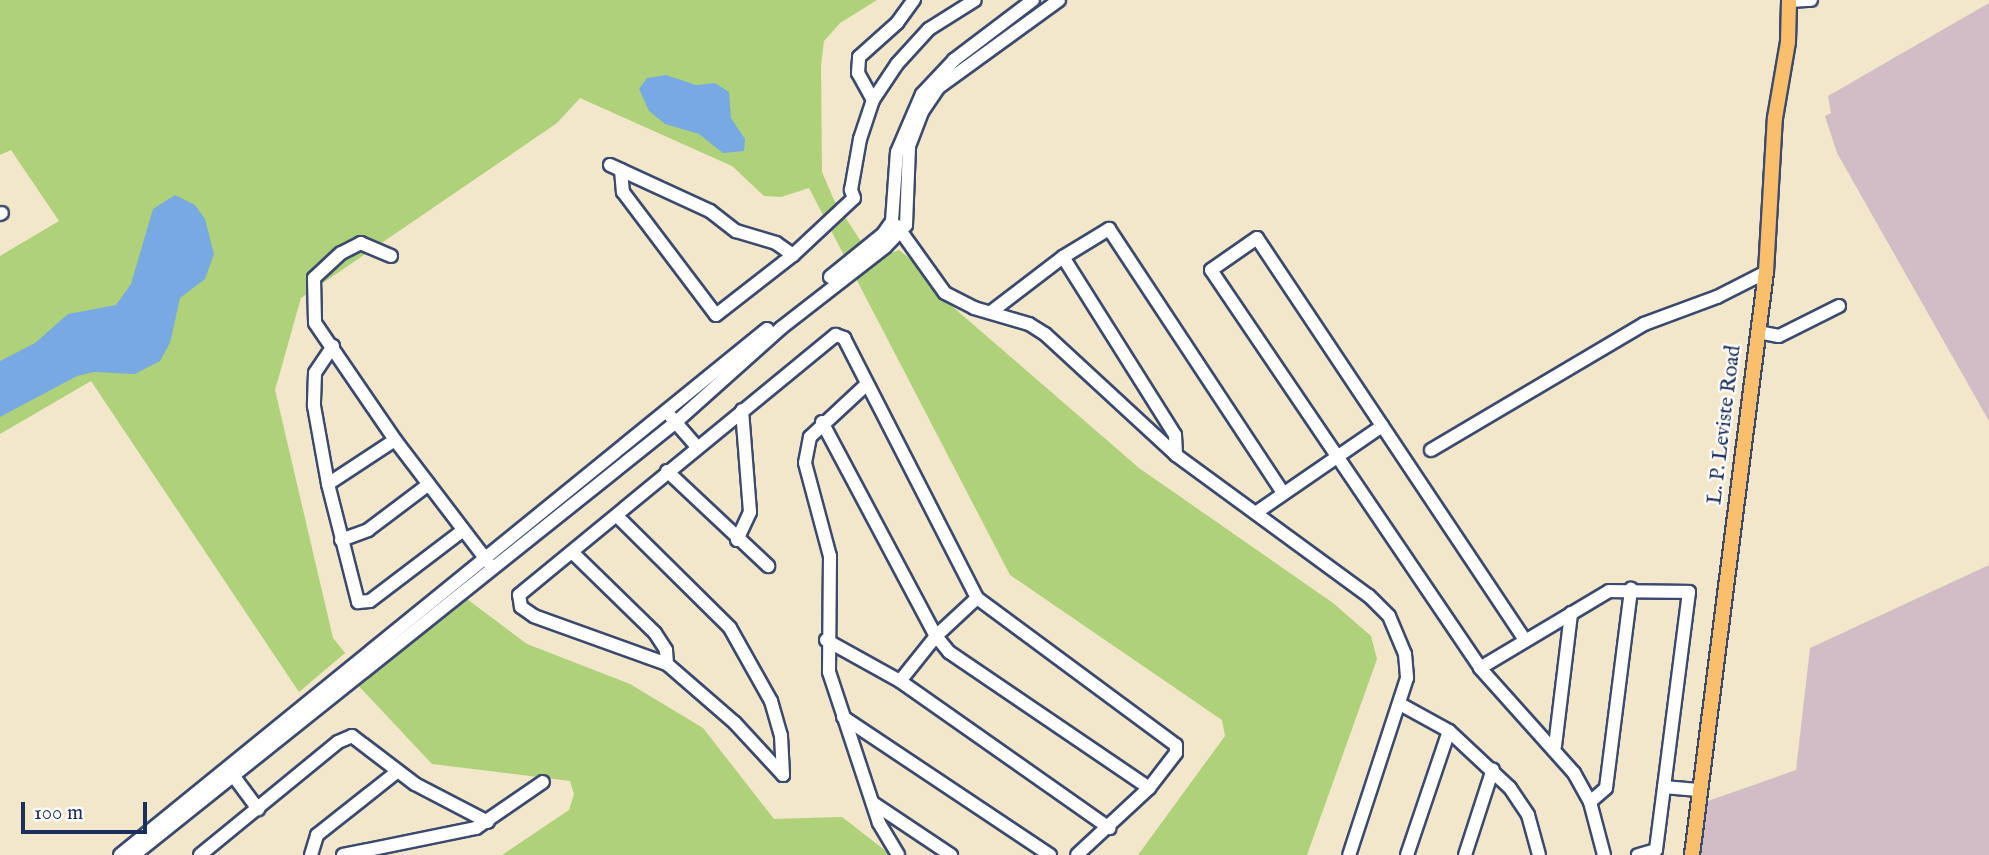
<!DOCTYPE html>
<style>
body{margin:0}
#map{position:relative;width:1989px;height:855px;overflow:hidden;background:#f2e6cb;font-family:"IM FELL English",serif}
div>[style]{position:absolute}
.industrial>*{inset:0;background:#d2bdc6}
.green>*{inset:0;background:#aed179}
.water>*{inset:0;background:#79a9e3}
.roads{filter:drop-shadow(2px 0 #3b4a6e) drop-shadow(-2px 0 #3b4a6e) drop-shadow(0 2px #3b4a6e) drop-shadow(0 -2px #3b4a6e)}
.minor>*{height:12px;margin:-6px;padding:0 6px;transform-origin:6px;border-radius:6px;background:#fff}
.major>*{height:14px;margin:-7px;padding:0 7px;transform-origin:7px;border-radius:7px;background:#f9bf6d}
span{translate:-50% -50%;white-space:nowrap;text-align:center;line-height:1.15;-webkit-text-stroke:5px #fdfcf7;paint-order:stroke}
.street-label{font-size:21px;color:#1b2f5e}
.scale{position:absolute;left:21px;top:802px;width:126px;height:32px;box-sizing:border-box;border:4px solid #1b2f5e;border-top:0;padding-left:9px;font-size:21px;line-height:24px;white-space:nowrap;color:#1b2f5e;-webkit-text-stroke:5px #fdfcf7;paint-order:stroke}
</style>
<div id="map">
<div class="industrial">
<i style="clip-path:polygon(1989px 3px,1989px 421px,1837px 153px,1825px 116px,1831px 113px,1828px 96px)"></i>
<i style="clip-path:polygon(1989px 565px,1989px 855px,1701px 855px,1705px 802px,1796px 770px,1810px 648px)"></i>
</div>
<div class="green">
<i style="clip-path:polygon(0 0,877px 0,840px 23px,824px 41px,821px 65px,822px 172px,834px 200px,860px 240px,875px 259px,899px 250px,913px 261px,939px 295px,1139px 468px,1333px 603px,1371px 636px,1377px 659px,1307px 855px,1138px 855px,1225px 736px,1222px 720px,1010px 575px,809px 188px,781px 197px,764px 196px,732px 166px,580px 98px,557px 123px,301px 298px,275px 390px,333px 638px,345px 653px,299px 692px,91px 381px,0 434px,0 256px,59px 221px,11px 150px,0 155px)"></i>
<i style="clip-path:polygon(463px 596px,527px 644px,630px 684px,703px 728px,774px 819px,842px 817px,891px 855px,502px 855px,569px 810px,574px 794px,570px 781px,432px 764px,355px 682px)"></i>
</div>
<div class="water">
<i style="clip-path:polygon(666px 75px,696px 85px,715px 83px,729px 92px,731px 118px,745px 139px,744px 151px,723px 153px,699px 134px,665px 124px,649px 111px,639px 89px,647px 78px)"></i>
<i style="clip-path:polygon(175px 195px,195px 205px,205px 219px,214px 254px,205px 279px,180px 298px,170px 343px,160px 361px,135px 374px,94px 372px,77px 376px,0 417px,0 361px,35px 343px,68px 314px,116px 305px,131px 284px,153px 209px)"></i>
</div>
<div class="roads">
<div class="minor">
<i style="left:1789px;top:1px;width:22px;rotate:-3deg"></i>
<i style="left:873px;top:100px;width:31px;rotate:-119deg"></i>
<i style="left:858px;top:73px;width:16px;rotate:-86deg"></i>
<i style="left:859px;top:57px;width:51px;rotate:-41.8deg"></i>
<i style="left:897px;top:23px;width:29px;rotate:-54deg"></i>
<i style="left:610px;top:165px;width:110px;rotate:24.7deg"></i>
<i style="left:710px;top:211px;width:33px;rotate:38deg"></i>
<i style="left:736px;top:231px;width:42px;rotate:16.7deg"></i>
<i style="left:776px;top:243px;width:21px;rotate:35deg"></i>
<i style="left:621px;top:170px;width:22px;rotate:85deg"></i>
<i style="left:623px;top:192px;width:154px;rotate:52.9deg"></i>
<i style="left:716px;top:315px;width:98px;rotate:-37.9deg"></i>
<i style="left:793px;top:255px;width:83px;rotate:-43.1deg"></i>
<i style="left:854px;top:198px;width:9px;rotate:-111deg"></i>
<i style="left:851px;top:190px;width:52px;rotate:-80deg"></i>
<i style="left:860px;top:139px;width:41px;rotate:-71.6deg"></i>
<i style="left:873px;top:100px;width:43px;rotate:-56.3deg"></i>
<i style="left:897px;top:64px;width:47px;rotate:-47.6deg"></i>
<i style="left:929px;top:29px;width:54px;rotate:-32.2deg"></i>
<i style="left:0;top:214px;width:2px;rotate:-27deg"></i>
<i style="left:897px;top:226px;width:82px;rotate:54.4deg"></i>
<i style="left:945px;top:293px;width:33px;rotate:27deg"></i>
<i style="left:974px;top:308px;width:57px;rotate:16.2deg"></i>
<i style="left:1029px;top:324px;width:19px;rotate:32deg"></i>
<i style="left:1045px;top:334px;width:178px;rotate:42.7deg"></i>
<i style="left:1176px;top:455px;width:239px;rotate:36.2deg"></i>
<i style="left:1369px;top:596px;width:28px;rotate:45deg"></i>
<i style="left:1389px;top:616px;width:41px;rotate:67.2deg"></i>
<i style="left:1405px;top:654px;width:24px;rotate:85deg"></i>
<i style="left:1407px;top:678px;width:186px;rotate:108.1deg"></i>
<i style="left:391px;top:256px;width:33px;rotate:-157deg"></i>
<i style="left:361px;top:243px;width:22px;rotate:153deg"></i>
<i style="left:341px;top:253px;width:37px;rotate:137deg"></i>
<i style="left:314px;top:278px;width:45px;rotate:88.7deg"></i>
<i style="left:315px;top:323px;width:142px;rotate:55.6deg"></i>
<i style="left:395px;top:440px;width:153px;rotate:52.7deg"></i>
<i style="left:1063px;top:257px;width:210px;rotate:57.8deg"></i>
<i style="left:1175px;top:435px;width:20px;rotate:87deg"></i>
<i style="left:830px;top:277px;width:68px;rotate:-39.1deg"></i>
<i style="left:883px;top:234px;width:16px;rotate:-55deg"></i>
<i style="left:892px;top:221px;width:69px;rotate:-85.9deg"></i>
<i style="left:897px;top:152px;width:63px;rotate:-66.7deg"></i>
<i style="left:922px;top:94px;width:47px;rotate:-46.7deg"></i>
<i style="left:954px;top:60px;width:99px;rotate:-37.2deg"></i>
<i style="left:991px;top:312px;width:91px;rotate:-37.4deg"></i>
<i style="left:1063px;top:257px;width:54px;rotate:-31.3deg"></i>
<i style="left:1109px;top:229px;width:316px;rotate:56.6deg"></i>
<i style="left:1758px;top:332px;width:21px;rotate:11deg"></i>
<i style="left:1779px;top:336px;width:67px;rotate:-26.6deg"></i>
<i style="left:333px;top:346px;width:32px;rotate:124deg"></i>
<i style="left:315px;top:373px;width:33px;rotate:92deg"></i>
<i style="left:314px;top:406px;width:79px;rotate:79.8deg"></i>
<i style="left:328px;top:484px;width:122px;rotate:75.7deg"></i>
<i style="left:358px;top:602px;width:12px;rotate:-5deg"></i>
<i style="left:370px;top:601px;width:114px;rotate:-37.2deg"></i>
<i style="left:867px;top:384px;width:78px;rotate:137.1deg"></i>
<i style="left:810px;top:437px;width:26px;rotate:101deg"></i>
<i style="left:805px;top:463px;width:96px;rotate:75deg"></i>
<i style="left:830px;top:556px;width:116px;rotate:90.5deg"></i>
<i style="left:829px;top:672px;width:159px;rotate:71.7deg"></i>
<i style="left:879px;top:823px;width:37px;rotate:59deg"></i>
<i style="left:671px;top:417px;width:38px;rotate:49deg"></i>
<i style="left:822px;top:422px;width:242px;rotate:62deg"></i>
<i style="left:936px;top:636px;width:21px;rotate:51deg"></i>
<i style="left:949px;top:652px;width:242px;rotate:34.2deg"></i>
<i style="left:1431px;top:450px;width:247px;rotate:-30.6deg"></i>
<i style="left:1644px;top:324px;width:78px;rotate:-20.3deg"></i>
<i style="left:1717px;top:297px;width:55px;rotate:-27deg"></i>
<i style="left:667px;top:471px;width:139px;rotate:43.2deg"></i>
<i style="left:328px;top:484px;width:80px;rotate:-33.3deg"></i>
<i style="left:1257px;top:512px;width:152px;rotate:-34.5deg"></i>
<i style="left:617px;top:516px;width:159px;rotate:44.7deg"></i>
<i style="left:730px;top:628px;width:84px;rotate:60.7deg"></i>
<i style="left:771px;top:701px;width:36px;rotate:74deg"></i>
<i style="left:781px;top:736px;width:39px;rotate:87deg"></i>
<i style="left:341px;top:540px;width:29px;rotate:-20deg"></i>
<i style="left:368px;top:530px;width:76px;rotate:-37deg"></i>
<i style="left:737px;top:540px;width:31px;rotate:-65deg"></i>
<i style="left:750px;top:512px;width:102px;rotate:-94.5deg"></i>
<i style="left:572px;top:552px;width:116px;rotate:44.3deg"></i>
<i style="left:655px;top:633px;width:20px;rotate:57deg"></i>
<i style="left:666px;top:650px;width:14px;rotate:86deg"></i>
<i style="left:826px;top:640px;width:85px;rotate:29deg"></i>
<i style="left:900px;top:681px;width:256px;rotate:35.1deg"></i>
<i style="left:1525px;top:640px;width:483px;rotate:-123.7deg"></i>
<i style="left:1257px;top:238px;width:56px;rotate:145.2deg"></i>
<i style="left:1211px;top:270px;width:480px;rotate:55.9deg"></i>
<i style="left:1480px;top:668px;width:141px;rotate:48.2deg"></i>
<i style="left:1574px;top:773px;width:33px;rotate:61deg"></i>
<i style="left:1590px;top:802px;width:55px;rotate:75.2deg"></i>
<i style="left:1480px;top:668px;width:150px;rotate:-30.8deg"></i>
<i style="left:1609px;top:591px;width:80px;rotate:0.7deg"></i>
<i style="left:1689px;top:592px;width:260px;rotate:97.3deg"></i>
<i style="left:1656px;top:850px;width:19px;rotate:164deg"></i>
<i style="left:900px;top:681px;width:58px;rotate:-51.3deg"></i>
<i style="left:936px;top:636px;width:56px;rotate:-42.8deg"></i>
<i style="left:1400px;top:704px;width:56px;rotate:28.9deg"></i>
<i style="left:1449px;top:731px;width:83px;rotate:43.1deg"></i>
<i style="left:1510px;top:788px;width:32px;rotate:56deg"></i>
<i style="left:1528px;top:815px;width:41px;rotate:74.6deg"></i>
<i style="left:843px;top:717px;width:249px;rotate:33.7deg"></i>
<i style="left:1555px;top:746px;width:134px;rotate:-83.1deg"></i>
<i style="left:229px;top:770px;width:49px;rotate:53.4deg"></i>
<i style="left:783px;top:775px;width:71px;rotate:-132.7deg"></i>
<i style="left:735px;top:723px;width:90px;rotate:-139.1deg"></i>
<i style="left:667px;top:664px;width:141px;rotate:-160.2deg"></i>
<i style="left:534px;top:616px;width:16px;rotate:-145deg"></i>
<i style="left:521px;top:607px;width:12px;rotate:-99deg"></i>
<i style="left:519px;top:595px;width:410px;rotate:-39.4deg"></i>
<i style="left:836px;top:335px;width:9px;rotate:21deg"></i>
<i style="left:844px;top:338px;width:292px;rotate:62.9deg"></i>
<i style="left:977px;top:598px;width:247px;rotate:36.5deg"></i>
<i style="left:1176px;top:745px;width:8px;rotate:90deg"></i>
<i style="left:1176px;top:753px;width:44px;rotate:127.6deg"></i>
<i style="left:1149px;top:788px;width:98px;rotate:137.1deg"></i>
<i style="left:1664px;top:787px;width:34px;rotate:5deg"></i>
<i style="left:1590px;top:802px;width:21px;rotate:-41deg"></i>
<i style="left:1606px;top:788px;width:201px;rotate:-82.8deg"></i>
<i style="left:873px;top:803px;width:94px;rotate:33.7deg"></i>
<i style="left:120px;top:855px;width:834px;rotate:-39.11deg"></i>
<i style="left:134px;top:855px;width:694px;rotate:-38.62deg"></i>
<i style="left:676px;top:422px;width:141px;rotate:-41.8deg"></i>
<i style="left:781px;top:328px;width:132px;rotate:-37.9deg"></i>
<i style="left:885px;top:247px;width:30px;rotate:-46deg"></i>
<i style="left:906px;top:225px;width:79px;rotate:-87.8deg"></i>
<i style="left:909px;top:146px;width:36px;rotate:-69deg"></i>
<i style="left:922px;top:112px;width:30px;rotate:-56deg"></i>
<i style="left:939px;top:87px;width:148px;rotate:-35.9deg"></i>
<i style="left:200px;top:855px;width:178px;rotate:-39.3deg"></i>
<i style="left:338px;top:742px;width:15px;rotate:-23deg"></i>
<i style="left:352px;top:736px;width:79px;rotate:37.3deg"></i>
<i style="left:415px;top:784px;width:82px;rotate:27.5deg"></i>
<i style="left:311px;top:855px;width:21px;rotate:-73deg"></i>
<i style="left:317px;top:835px;width:103px;rotate:-38.3deg"></i>
<i style="left:343px;top:855px;width:136px;rotate:-11.5deg"></i>
<i style="left:476px;top:828px;width:81px;rotate:-34.5deg"></i>
<i style="left:1407px;top:855px;width:131px;rotate:-71.3deg"></i>
<i style="left:1465px;top:855px;width:90px;rotate:-72deg"></i>
</div>
<div class="major">
<i style="left:1692px;top:855px;width:588px;rotate:-82.77deg"></i>
<i style="left:1766px;top:272px;width:154px;rotate:-86.7deg"></i>
<i style="left:1775px;top:118px;width:77px;rotate:-80.3deg"></i>
<i style="left:1788px;top:42px;width:42px;rotate:-88.6deg"></i>
</div>
</div>
<div class="street-label">
<span style="left:1725px;top:425px;rotate:-83deg">L. P. Leviste Road</span>
</div>
<div class="scale">100 m</div>
</div>
